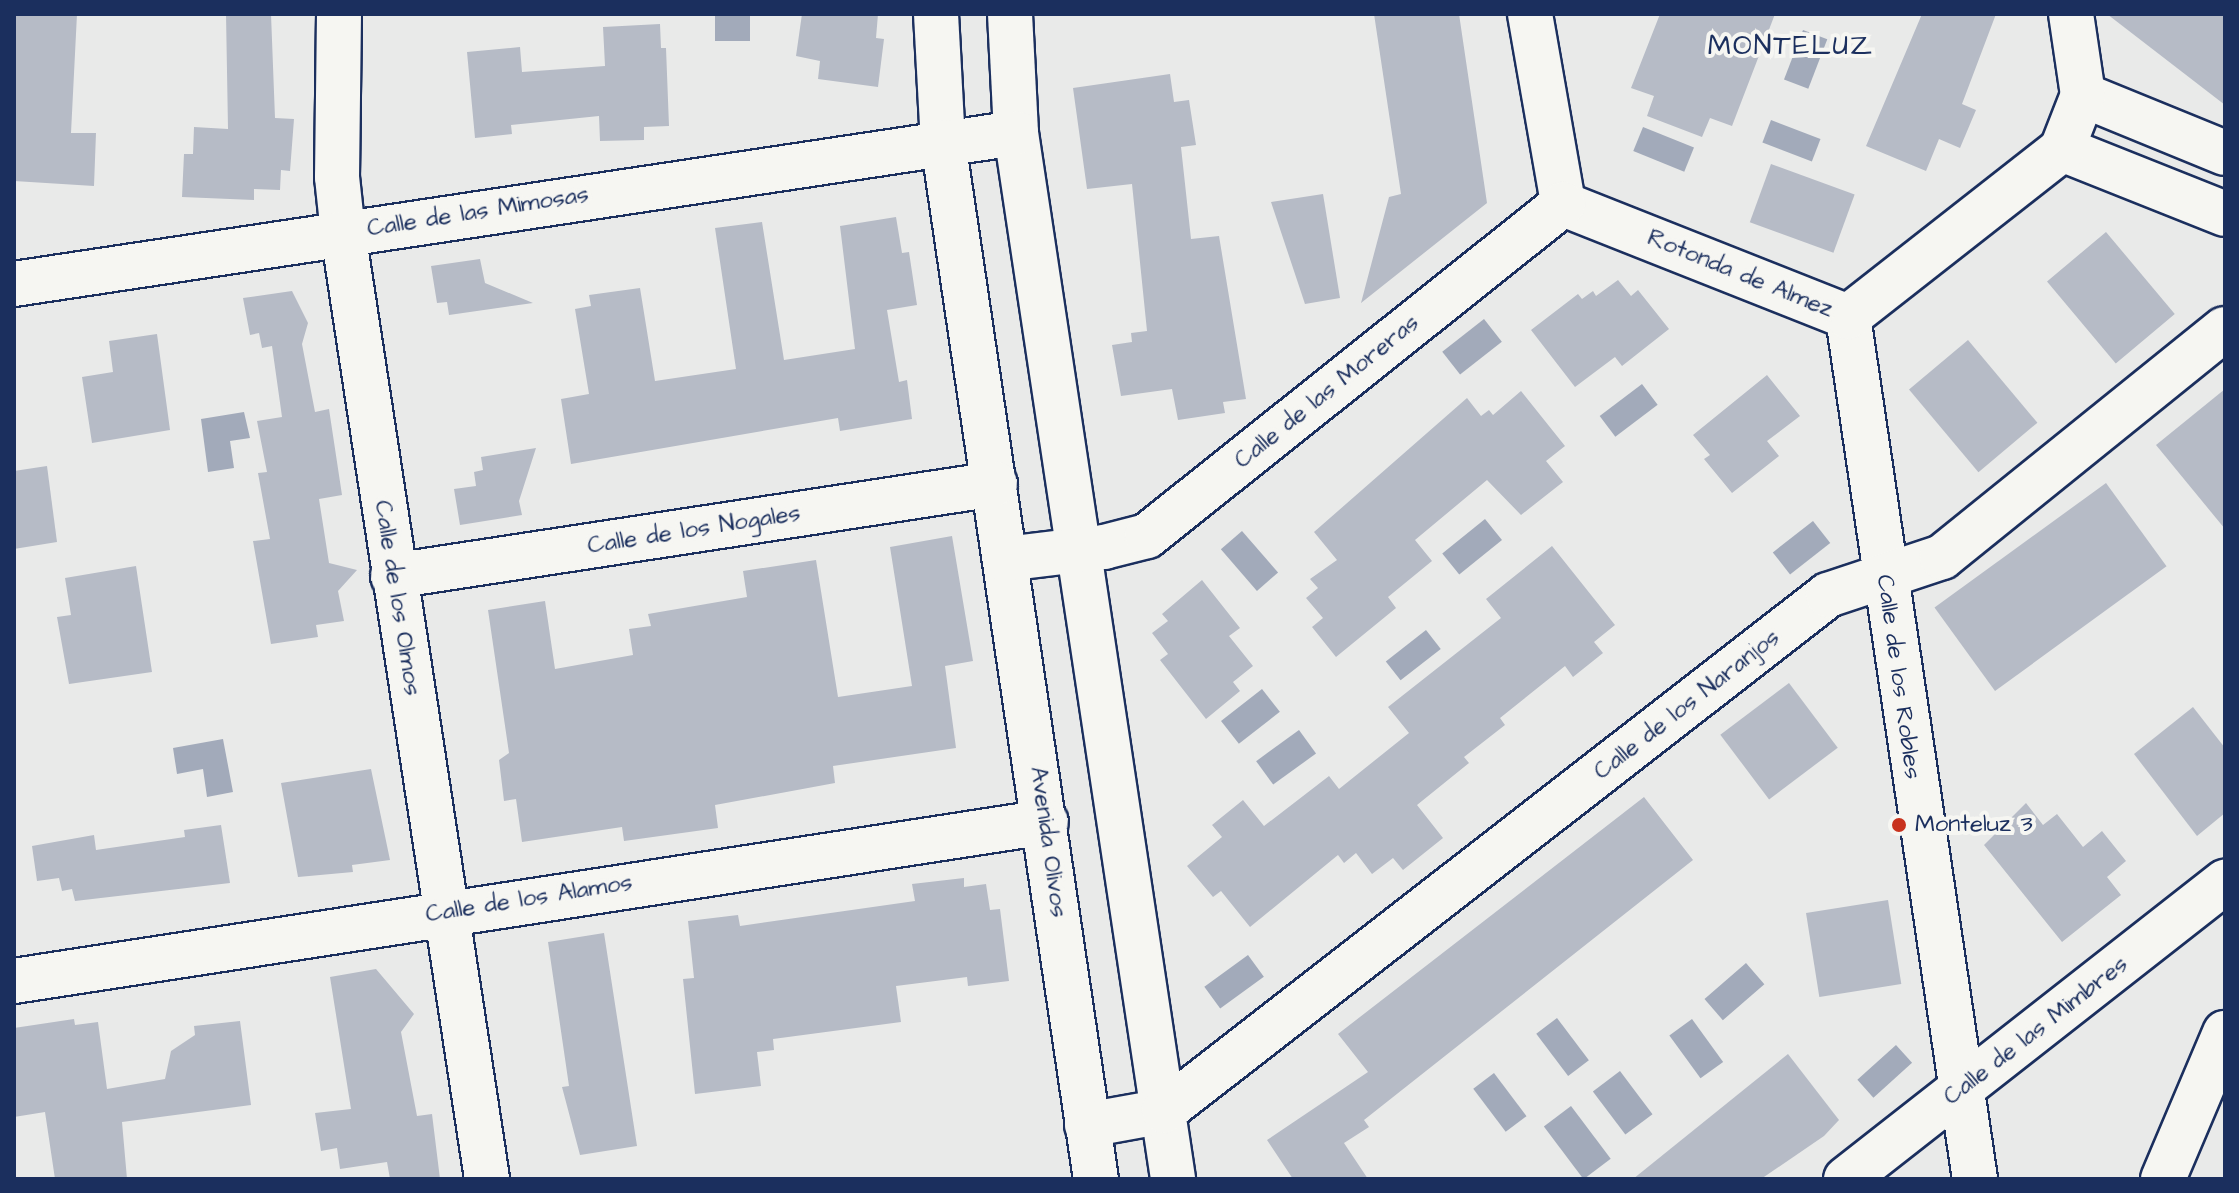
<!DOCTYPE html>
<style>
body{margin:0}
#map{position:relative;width:2239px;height:1193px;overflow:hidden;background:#e9eae9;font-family:"Architects Daughter",sans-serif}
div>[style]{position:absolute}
.water>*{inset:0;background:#a2aaba;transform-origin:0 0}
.building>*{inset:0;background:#b6bbc6;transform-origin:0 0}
.roads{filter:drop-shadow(2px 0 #1b2f5e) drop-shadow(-2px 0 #1b2f5e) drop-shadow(0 2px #1b2f5e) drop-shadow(0 -2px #1b2f5e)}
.minor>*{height:44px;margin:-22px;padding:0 22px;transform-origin:22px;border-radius:22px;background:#f6f6f2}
.dots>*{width:22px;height:22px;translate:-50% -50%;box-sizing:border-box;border:4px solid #f6f6f2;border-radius:50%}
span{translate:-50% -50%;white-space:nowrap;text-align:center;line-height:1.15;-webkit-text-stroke:8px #f6f6f2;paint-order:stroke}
.street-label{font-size:24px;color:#1b2f5e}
.poi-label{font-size:24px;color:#1b2f5e}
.left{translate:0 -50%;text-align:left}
.quarter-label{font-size:28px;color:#1b2f5e;letter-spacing:2px}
.frame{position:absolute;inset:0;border:16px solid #1b2f5e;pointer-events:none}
</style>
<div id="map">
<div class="water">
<i style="left:715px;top:14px;width:35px;height:27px"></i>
<i style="left:1803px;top:30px;width:26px;height:53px;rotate:21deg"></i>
<i style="left:1771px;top:120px;width:53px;height:24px;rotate:21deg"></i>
<i style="left:1643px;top:127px;width:55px;height:26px;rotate:22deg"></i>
<i style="left:1484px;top:319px;width:29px;height:53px;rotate:52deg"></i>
<i style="left:1642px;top:384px;width:26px;height:53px;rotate:53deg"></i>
<i style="clip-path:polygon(244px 412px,250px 438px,230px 441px,234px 468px,208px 472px,201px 419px)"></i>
<i style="left:1485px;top:519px;width:27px;height:55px;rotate:51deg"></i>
<i style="left:1813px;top:521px;width:28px;height:51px;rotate:52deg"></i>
<i style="left:1242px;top:531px;width:55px;height:28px;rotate:49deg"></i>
<i style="left:1426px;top:630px;width:24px;height:51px;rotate:52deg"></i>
<i style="left:1262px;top:689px;width:29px;height:52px;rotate:52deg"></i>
<i style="left:1299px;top:730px;width:29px;height:53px;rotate:54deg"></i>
<i style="clip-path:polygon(223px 739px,233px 792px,207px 797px,203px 769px,177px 774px,173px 748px)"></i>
<i style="left:1248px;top:955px;width:27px;height:54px;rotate:54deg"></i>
<i style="left:1746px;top:963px;width:28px;height:55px;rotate:49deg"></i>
<i style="left:1557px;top:1018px;width:53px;height:26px;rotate:53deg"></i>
<i style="left:1692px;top:1019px;width:53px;height:28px;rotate:54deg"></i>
<i style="left:1896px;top:1045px;width:24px;height:52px;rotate:48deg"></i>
<i style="left:1620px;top:1071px;width:54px;height:34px;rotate:53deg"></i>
<i style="left:1494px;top:1073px;width:54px;height:26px;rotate:53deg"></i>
<i style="left:1571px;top:1106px;width:66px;height:34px;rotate:53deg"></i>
</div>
<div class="building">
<i style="clip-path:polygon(14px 14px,77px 14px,71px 133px,96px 133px,94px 186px,14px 181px)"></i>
<i style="clip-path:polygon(226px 14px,271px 14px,275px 118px,294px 119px,290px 171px,281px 170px,280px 190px,254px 189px,254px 200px,182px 197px,184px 154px,193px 154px,194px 127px,228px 129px)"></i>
<i style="clip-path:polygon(802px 14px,878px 14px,876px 38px,884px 39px,878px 87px,818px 79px,820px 61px,796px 56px)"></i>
<i style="clip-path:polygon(1374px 14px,1459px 14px,1487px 203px,1361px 303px,1389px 197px,1401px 194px)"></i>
<i style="clip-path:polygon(1660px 14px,1775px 14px,1732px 126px,1710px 118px,1702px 137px,1647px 116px,1654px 96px,1631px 88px)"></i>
<i style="clip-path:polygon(1922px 14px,1996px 14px,1962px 104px,1976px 110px,1960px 148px,1939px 139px,1926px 171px,1866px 146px)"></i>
<i style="clip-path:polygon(2107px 14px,2225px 14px,2225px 105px)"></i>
<i style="clip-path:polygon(660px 24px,661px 48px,666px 48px,669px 126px,644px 127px,644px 140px,600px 141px,599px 116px,511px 125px,512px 134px,475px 138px,467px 52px,520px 47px,522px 72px,605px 66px,603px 27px)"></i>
<i style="clip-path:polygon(1170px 74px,1174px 102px,1189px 100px,1196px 145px,1181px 147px,1191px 239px,1219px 236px,1246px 399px,1223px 402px,1225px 413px,1178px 420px,1172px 389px,1121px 396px,1112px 345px,1132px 342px,1131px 333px,1147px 331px,1132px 184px,1087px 189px,1073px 88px)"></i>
<i style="left:1771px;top:164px;width:89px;height:62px;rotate:20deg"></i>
<i style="clip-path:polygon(1323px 194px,1340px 298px,1305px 304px,1271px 202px)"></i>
<i style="clip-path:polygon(896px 217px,902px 253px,909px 252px,917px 305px,887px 310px,899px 382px,907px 380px,912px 419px,840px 431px,838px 418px,571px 464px,561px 399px,589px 394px,575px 309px,591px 306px,589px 295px,640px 288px,655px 381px,736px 369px,715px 228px,762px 222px,784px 360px,855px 349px,840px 226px)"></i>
<i style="left:2106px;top:232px;width:107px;height:77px;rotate:50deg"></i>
<i style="clip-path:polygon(480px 259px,485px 283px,533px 303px,449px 315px,447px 302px,437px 303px,431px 266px)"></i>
<i style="clip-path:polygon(1618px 280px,1631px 296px,1638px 290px,1669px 329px,1622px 366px,1615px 357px,1575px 387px,1531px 330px,1578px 294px,1582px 299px,1593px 291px,1596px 296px)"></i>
<i style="clip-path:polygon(292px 291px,308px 323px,302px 344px,315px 412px,329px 409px,342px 495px,319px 499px,329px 563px,357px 570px,338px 591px,344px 621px,316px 625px,318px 637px,271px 644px,253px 541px,270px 539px,258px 473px,267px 472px,257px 421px,282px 417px,272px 346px,262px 348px,259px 333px,250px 335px,243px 298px)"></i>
<i style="clip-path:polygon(157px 334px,170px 430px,92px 443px,82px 377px,113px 372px,109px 341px)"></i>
<i style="left:1968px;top:340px;width:108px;height:77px;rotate:50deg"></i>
<i style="clip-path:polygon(1767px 375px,1800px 416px,1767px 441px,1779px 456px,1732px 493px,1704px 459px,1710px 455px,1693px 435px)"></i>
<i style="clip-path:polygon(2225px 389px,2225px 529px,2156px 445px)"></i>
<i style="clip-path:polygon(1521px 391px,1565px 446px,1546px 461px,1563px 482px,1521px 515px,1487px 480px,1415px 540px,1432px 561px,1388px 597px,1396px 608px,1336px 657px,1312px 627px,1323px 618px,1306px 598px,1318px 588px,1310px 579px,1337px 560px,1314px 532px,1467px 398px,1481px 416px,1489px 410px,1493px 415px)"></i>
<i style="clip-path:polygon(536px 448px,519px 501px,522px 515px,460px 525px,454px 489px,476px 486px,474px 472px,483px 470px,481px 457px)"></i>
<i style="clip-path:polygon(47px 466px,57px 542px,14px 549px,14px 471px)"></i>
<i style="left:2106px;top:483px;width:103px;height:212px;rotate:54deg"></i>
<i style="clip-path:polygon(952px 536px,973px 661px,945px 666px,956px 748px,833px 766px,835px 783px,715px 805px,718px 828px,624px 841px,622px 827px,522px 842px,516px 799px,504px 801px,499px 760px,509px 753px,488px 610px,545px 601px,555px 669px,633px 655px,629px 629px,651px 626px,648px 614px,747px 597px,743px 571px,816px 560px,838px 697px,912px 686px,890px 547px)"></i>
<i style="clip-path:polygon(1552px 546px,1615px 625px,1594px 642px,1603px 653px,1573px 677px,1565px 666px,1500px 718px,1505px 725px,1464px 757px,1469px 763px,1417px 805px,1443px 838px,1403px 870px,1393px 858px,1372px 874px,1356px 853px,1344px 863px,1338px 855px,1250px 927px,1221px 891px,1213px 897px,1187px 866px,1222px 837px,1212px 825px,1243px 800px,1264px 826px,1329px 776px,1339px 789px,1409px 733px,1388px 707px,1501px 618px,1486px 599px)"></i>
<i style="clip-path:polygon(136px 566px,152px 672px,69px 684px,57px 617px,71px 615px,65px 578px)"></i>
<i style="clip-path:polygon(1202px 580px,1240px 628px,1229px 636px,1253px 666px,1233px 682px,1240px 691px,1206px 719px,1160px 660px,1168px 654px,1152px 633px,1168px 621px,1162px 614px)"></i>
<i style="left:1789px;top:683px;width:81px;height:86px;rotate:53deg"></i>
<i style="clip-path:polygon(2193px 707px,2225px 748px,2225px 813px,2197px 836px,2134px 754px)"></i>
<i style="clip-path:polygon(371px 769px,390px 860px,352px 865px,353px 872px,298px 877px,281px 783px)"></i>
<i style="clip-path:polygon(1644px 797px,1693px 860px,1364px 1120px,1369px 1127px,1344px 1143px,1368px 1179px,1293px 1179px,1267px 1140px,1368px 1072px,1338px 1034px)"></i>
<i style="clip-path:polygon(2026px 803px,2043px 825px,2057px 814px,2083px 847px,2102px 831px,2126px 861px,2107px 877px,2121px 895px,2062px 942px,1984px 845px)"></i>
<i style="clip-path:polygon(221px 825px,230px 883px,75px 901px,72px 889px,62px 891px,59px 878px,37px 881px,32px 846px,94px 835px,96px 850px,185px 837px,184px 830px)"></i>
<i style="clip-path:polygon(964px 878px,964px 887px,986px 884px,990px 910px,1000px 909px,1009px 981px,968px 986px,967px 977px,896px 986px,901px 1022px,773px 1039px,774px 1050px,757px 1052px,761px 1086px,695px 1094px,683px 979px,694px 978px,688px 921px,738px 915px,740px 926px,915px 901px,912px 884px)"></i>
<i style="left:1888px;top:900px;width:85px;height:83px;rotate:81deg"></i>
<i style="clip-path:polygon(604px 933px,637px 1146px,580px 1155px,562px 1087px,569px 1086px,548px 942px)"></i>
<i style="clip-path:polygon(376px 969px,414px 1014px,401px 1032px,417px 1116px,432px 1114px,440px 1179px,390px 1179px,387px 1162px,340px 1169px,337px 1148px,321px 1151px,315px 1113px,351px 1109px,330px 977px)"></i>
<i style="clip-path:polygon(74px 1019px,75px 1025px,98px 1022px,107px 1089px,165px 1079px,171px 1051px,195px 1035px,194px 1026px,240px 1021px,251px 1105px,122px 1122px,127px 1179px,55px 1179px,45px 1112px,14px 1117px,14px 1028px)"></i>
<i style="clip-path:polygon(1788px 1054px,1839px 1120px,1824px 1136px,1761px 1179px,1633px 1179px)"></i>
</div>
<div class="roads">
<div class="minor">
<i style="left:339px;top:14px;width:163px;rotate:90.7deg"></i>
<i style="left:337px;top:177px;width:56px;rotate:83.9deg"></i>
<i style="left:343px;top:233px;width:957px;rotate:81.34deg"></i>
<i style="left:936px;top:14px;width:128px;rotate:86.9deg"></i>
<i style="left:943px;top:142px;width:1048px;rotate:81.61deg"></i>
<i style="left:1010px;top:14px;width:119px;rotate:87.1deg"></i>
<i style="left:1016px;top:133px;width:1058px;rotate:81.46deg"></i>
<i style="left:1530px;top:14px;width:193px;rotate:80.1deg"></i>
<i style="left:2083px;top:95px;width:153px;rotate:22.2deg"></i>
<i style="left:2062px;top:149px;width:175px;rotate:21.7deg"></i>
<i style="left:1563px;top:204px;width:307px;rotate:21.6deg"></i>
<i style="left:14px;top:284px;width:1013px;rotate:-8.57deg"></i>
<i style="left:1848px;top:317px;width:871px;rotate:81.62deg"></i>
<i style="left:1848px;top:317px;width:272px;rotate:-38.1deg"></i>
<i style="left:2062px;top:149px;width:58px;rotate:-68.7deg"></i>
<i style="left:2083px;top:95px;width:82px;rotate:-98.4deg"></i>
<i style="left:1005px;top:559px;width:100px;rotate:-6.9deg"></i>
<i style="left:1104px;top:547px;width:44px;rotate:-14.3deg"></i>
<i style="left:1147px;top:536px;width:532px;rotate:-38.59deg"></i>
<i style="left:393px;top:576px;width:609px;rotate:-8.69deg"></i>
<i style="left:14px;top:981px;width:1044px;rotate:-8.76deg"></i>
<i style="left:1087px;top:1125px;width:78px;rotate:-10.3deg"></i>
<i style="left:1164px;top:1111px;width:841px;rotate:-37.85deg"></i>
<i style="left:1828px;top:595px;width:120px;rotate:-18.4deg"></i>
<i style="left:1942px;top:557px;width:363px;rotate:-38.9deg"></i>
<i style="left:1846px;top:1179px;width:482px;rotate:-38.1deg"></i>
<i style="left:2163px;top:1179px;width:159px;rotate:-67deg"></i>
</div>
</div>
<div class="dots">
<i style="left:1899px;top:825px;background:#c8321e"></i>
</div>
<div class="street-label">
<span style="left:478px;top:212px;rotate:-9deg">Calle de las Mimosas</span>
<span style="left:1740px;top:274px;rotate:22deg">Rotonda de Almez</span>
<span style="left:1327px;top:392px;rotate:-39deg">Calle de las Moreras</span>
<span style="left:694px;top:530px;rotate:-9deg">Calle de los Nogales</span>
<span style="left:397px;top:598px;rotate:81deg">Calle de los Olmos</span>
<span style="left:1898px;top:677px;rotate:82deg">Calle de los Robles</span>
<span style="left:1687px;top:705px;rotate:-38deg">Calle de los Naranjos</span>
<span style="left:1048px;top:842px;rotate:82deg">Avenida Olivos</span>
<span style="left:529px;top:899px;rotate:-9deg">Calle de los Alamos</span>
<span style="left:2036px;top:1031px;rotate:-38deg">Calle de las Mimbres</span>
</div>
<div class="poi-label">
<span class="left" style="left:1915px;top:825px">Monteluz 3</span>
</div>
<div class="quarter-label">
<span style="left:1791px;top:46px">MONTELUZ</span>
</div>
<div class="frame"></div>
</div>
